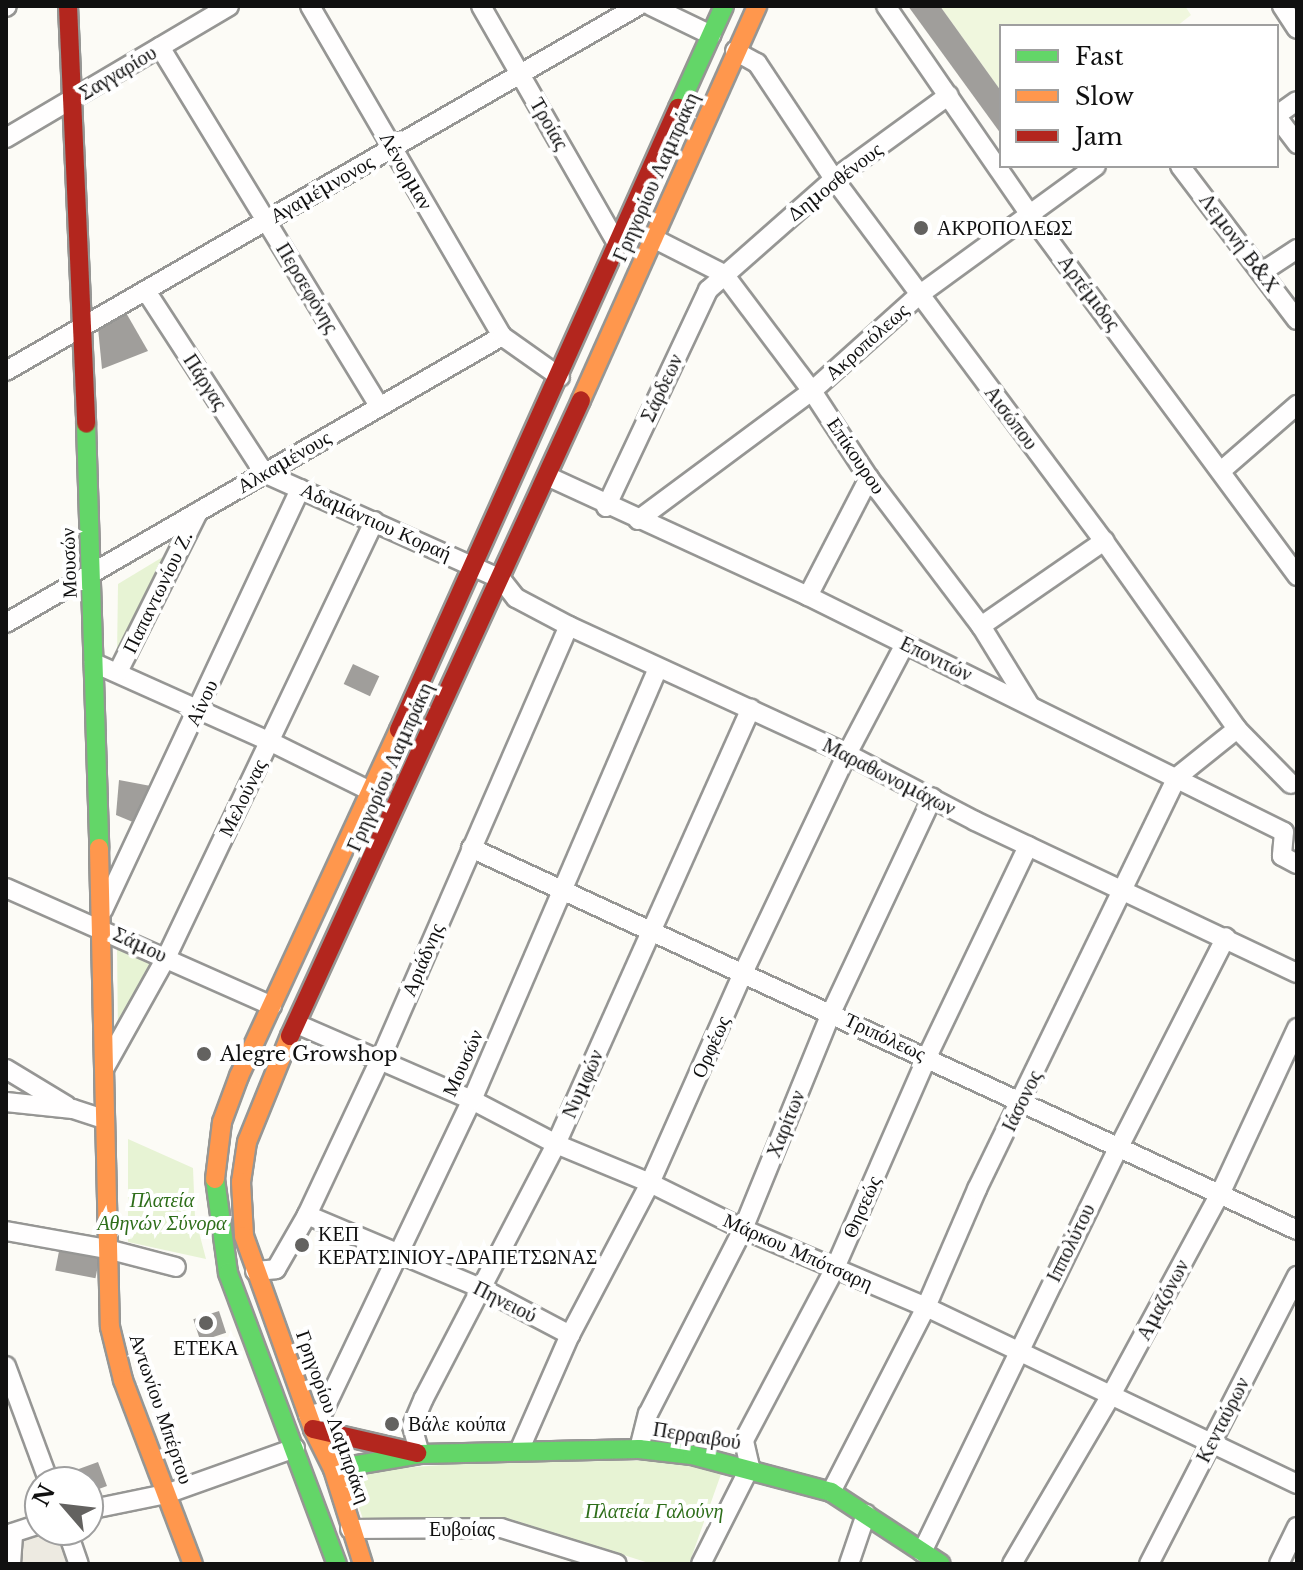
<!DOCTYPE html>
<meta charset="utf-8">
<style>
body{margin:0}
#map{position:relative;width:1303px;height:1570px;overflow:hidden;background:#fcfbf6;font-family:"Libre Baskerville",serif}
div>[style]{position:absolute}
.green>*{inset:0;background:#e7f3d4}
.pitch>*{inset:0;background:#f0f7de}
.plaza>*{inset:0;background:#edeae1}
.building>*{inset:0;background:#a09e9b;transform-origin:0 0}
.roads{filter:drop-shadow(2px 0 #969694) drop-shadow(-2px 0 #969694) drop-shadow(0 2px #969694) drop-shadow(0 -2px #969694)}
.street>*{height:18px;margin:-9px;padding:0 9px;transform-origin:9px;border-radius:9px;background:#fffefe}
.fast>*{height:18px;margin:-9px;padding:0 9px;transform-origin:9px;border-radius:9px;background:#63d668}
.slow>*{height:18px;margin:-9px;padding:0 9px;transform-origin:9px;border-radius:9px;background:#ff974d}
.jam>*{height:18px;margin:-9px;padding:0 9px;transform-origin:9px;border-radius:9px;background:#b3261e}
.dots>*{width:22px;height:22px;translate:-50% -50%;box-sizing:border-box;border:4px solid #fff;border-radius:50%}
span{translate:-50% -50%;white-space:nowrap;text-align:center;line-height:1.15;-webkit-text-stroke:8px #fff;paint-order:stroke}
.street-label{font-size:20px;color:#101010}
.poi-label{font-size:20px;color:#101010}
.left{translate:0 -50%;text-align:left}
.park-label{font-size:20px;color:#2e6e1a;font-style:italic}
.frame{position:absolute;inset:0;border:8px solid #101010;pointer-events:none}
.legend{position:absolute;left:999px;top:24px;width:280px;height:144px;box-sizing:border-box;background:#fff;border:2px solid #9f9f9f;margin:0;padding:10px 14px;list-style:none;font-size:24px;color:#101010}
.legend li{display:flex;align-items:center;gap:16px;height:40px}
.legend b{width:40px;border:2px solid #9f9f9f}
.north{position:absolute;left:24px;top:1466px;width:80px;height:80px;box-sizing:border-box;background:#fff;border:2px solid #9f9f9f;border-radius:50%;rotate:298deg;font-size:22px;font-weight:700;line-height:32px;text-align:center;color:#101010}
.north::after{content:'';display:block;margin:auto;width:28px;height:36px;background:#636260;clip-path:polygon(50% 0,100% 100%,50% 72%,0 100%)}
</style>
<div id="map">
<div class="green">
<i style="clip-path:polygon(166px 555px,117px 657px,118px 584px)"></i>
<i style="clip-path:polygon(117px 947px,154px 966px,118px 1036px)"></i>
<i style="clip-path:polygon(128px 1139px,193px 1168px,195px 1217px,206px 1259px,128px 1242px)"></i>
<i style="clip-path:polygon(679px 1460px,725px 1463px,689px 1564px,652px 1564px,510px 1519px,364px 1522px,347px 1472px,469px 1463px)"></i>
</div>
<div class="pitch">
<i style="clip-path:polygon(940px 6px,1185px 6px,1191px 15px,1177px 26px,1001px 26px,1001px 91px)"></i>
</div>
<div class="plaza">
<i style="clip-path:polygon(40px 1530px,67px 1530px,79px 1564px,11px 1564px,13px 1533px)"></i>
</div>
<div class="building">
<i style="clip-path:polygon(908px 6px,940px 6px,1001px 91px,1001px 134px)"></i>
<i style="clip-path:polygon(125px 311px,148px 351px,102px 369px,98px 328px)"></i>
<i style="left:353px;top:664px;width:29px;height:22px;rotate:25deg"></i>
<i style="clip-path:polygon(119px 780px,156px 787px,140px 825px,116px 815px)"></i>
<i style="left:60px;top:1246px;width:41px;height:25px;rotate:11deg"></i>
<i style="left:219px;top:1311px;width:23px;height:27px;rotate:72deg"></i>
<i style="clip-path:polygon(98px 1462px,107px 1486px,88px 1493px,88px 1482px,68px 1482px,65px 1474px)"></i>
</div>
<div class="roads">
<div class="street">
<i style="left:310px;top:6px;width:382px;rotate:59.8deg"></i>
<i style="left:481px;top:6px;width:272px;rotate:60.2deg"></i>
<i style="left:651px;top:6px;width:67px;rotate:25.8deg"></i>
<i style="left:886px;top:6px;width:255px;rotate:55.4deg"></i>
<i style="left:1031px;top:216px;width:448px;rotate:53.5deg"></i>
<i style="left:1282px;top:6px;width:27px;rotate:57deg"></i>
<i style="left:6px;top:7px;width:1px;rotate:-45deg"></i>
<i style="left:160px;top:47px;width:421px;rotate:58.6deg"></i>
<i style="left:735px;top:51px;width:25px;rotate:29deg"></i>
<i style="left:757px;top:63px;width:139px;rotate:56.4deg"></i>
<i style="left:834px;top:179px;width:452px;rotate:53.3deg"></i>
<i style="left:1104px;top:541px;width:230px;rotate:54.7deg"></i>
<i style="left:1237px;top:729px;width:77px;rotate:45.5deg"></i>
<i style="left:1277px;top:115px;width:24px;rotate:-35deg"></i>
<i style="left:1277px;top:117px;width:34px;rotate:53deg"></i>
<i style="left:6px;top:138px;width:259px;rotate:-30.6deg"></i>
<i style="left:1180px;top:166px;width:193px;rotate:52.8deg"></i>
<i style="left:655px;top:239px;width:77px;rotate:26.9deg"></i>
<i style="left:724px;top:274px;width:146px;rotate:53.1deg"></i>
<i style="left:812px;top:391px;width:104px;rotate:56.8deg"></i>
<i style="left:869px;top:478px;width:186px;rotate:52.9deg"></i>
<i style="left:981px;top:626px;width:92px;rotate:58.4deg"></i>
<i style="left:1262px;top:272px;width:42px;rotate:-33.3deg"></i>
<i style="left:146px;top:291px;width:217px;rotate:57deg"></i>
<i style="left:6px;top:371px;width:730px;rotate:-30.01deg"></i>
<i style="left:1221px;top:471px;width:101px;rotate:-41deg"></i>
<i style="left:264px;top:473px;width:260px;rotate:24.1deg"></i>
<i style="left:501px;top:579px;width:24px;rotate:52deg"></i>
<i style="left:516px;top:598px;width:60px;rotate:27.8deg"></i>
<i style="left:569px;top:626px;width:306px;rotate:24.7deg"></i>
<i style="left:847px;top:754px;width:144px;rotate:27.6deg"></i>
<i style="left:975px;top:821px;width:356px;rotate:25.3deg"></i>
<i style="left:547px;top:476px;width:287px;rotate:24.7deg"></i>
<i style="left:808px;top:596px;width:531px;rotate:26.37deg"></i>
<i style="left:1284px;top:832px;width:24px;rotate:95deg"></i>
<i style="left:1282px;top:856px;width:17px;rotate:28deg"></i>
<i style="left:606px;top:507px;width:240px;rotate:-64.8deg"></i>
<i style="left:708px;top:290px;width:168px;rotate:-41.4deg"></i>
<i style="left:834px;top:179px;width:142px;rotate:-36.1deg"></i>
<i style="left:638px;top:520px;width:217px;rotate:-36.6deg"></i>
<i style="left:812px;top:391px;width:144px;rotate:-41.9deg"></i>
<i style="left:919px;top:295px;width:219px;rotate:-36.1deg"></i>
<i style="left:808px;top:596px;width:133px;rotate:-62.7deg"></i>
<i style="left:6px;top:623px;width:573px;rotate:-30.05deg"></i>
<i style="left:502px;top:336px;width:71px;rotate:35.3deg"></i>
<i style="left:981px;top:626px;width:150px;rotate:-34.6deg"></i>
<i style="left:94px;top:663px;width:194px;rotate:24.1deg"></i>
<i style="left:271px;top:742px;width:113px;rotate:26.3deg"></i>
<i style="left:118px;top:672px;width:179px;rotate:-63.4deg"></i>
<i style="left:471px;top:848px;width:910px;rotate:24.82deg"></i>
<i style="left:6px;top:888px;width:291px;rotate:23.9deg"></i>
<i style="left:103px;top:910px;width:465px;rotate:-64.9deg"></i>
<i style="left:297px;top:1024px;width:191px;rotate:23.5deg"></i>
<i style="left:472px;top:1100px;width:95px;rotate:27.6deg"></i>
<i style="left:556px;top:1144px;width:102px;rotate:22.5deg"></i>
<i style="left:650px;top:1183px;width:104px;rotate:26.3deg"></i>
<i style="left:743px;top:1229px;width:199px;rotate:23.1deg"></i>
<i style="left:926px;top:1307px;width:411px;rotate:25.5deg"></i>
<i style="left:105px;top:1067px;width:125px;rotate:-60.8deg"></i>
<i style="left:166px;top:958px;width:484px;rotate:-64.5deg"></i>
<i style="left:6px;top:1069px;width:71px;rotate:31.2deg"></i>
<i style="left:6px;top:1102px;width:67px;rotate:6deg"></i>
<i style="left:73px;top:1109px;width:33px;rotate:18deg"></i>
<i style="left:307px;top:1215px;width:189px;rotate:22.8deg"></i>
<i style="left:481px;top:1288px;width:101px;rotate:27.8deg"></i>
<i style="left:6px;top:1231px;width:103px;rotate:10.1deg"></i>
<i style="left:107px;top:1249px;width:71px;rotate:14.6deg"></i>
<i style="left:255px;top:1271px;width:21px;rotate:-5deg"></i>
<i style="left:276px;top:1269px;width:62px;rotate:-60.1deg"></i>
<i style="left:307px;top:1215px;width:171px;rotate:-64.8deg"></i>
<i style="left:380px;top:1060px;width:473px;rotate:-66.5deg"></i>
<i style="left:6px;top:1366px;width:124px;rotate:69.7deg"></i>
<i style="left:308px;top:1415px;width:15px;rotate:-11deg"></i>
<i style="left:323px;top:1412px;width:346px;rotate:-64.5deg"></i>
<i style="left:472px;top:1100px;width:470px;rotate:-66.7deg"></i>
<i style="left:639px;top:1449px;width:36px;rotate:-76deg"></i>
<i style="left:648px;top:1414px;width:208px;rotate:-62.8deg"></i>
<i style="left:743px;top:1229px;width:233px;rotate:-67.8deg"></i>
<i style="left:831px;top:1013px;width:238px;rotate:-64.8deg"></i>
<i style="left:519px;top:1451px;width:127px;rotate:-66.3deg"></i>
<i style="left:570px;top:1335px;width:172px;rotate:-62.2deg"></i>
<i style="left:650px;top:1183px;width:232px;rotate:-66.1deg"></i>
<i style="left:744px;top:971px;width:240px;rotate:-64.6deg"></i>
<i style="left:847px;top:754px;width:124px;rotate:-62.2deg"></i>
<i style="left:420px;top:1454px;width:29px;rotate:-106deg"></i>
<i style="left:412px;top:1426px;width:30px;rotate:-67deg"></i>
<i style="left:424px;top:1398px;width:286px;rotate:-62.5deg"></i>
<i style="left:556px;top:1144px;width:477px;rotate:-65.9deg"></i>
<i style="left:831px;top:1492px;width:208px;rotate:-62.8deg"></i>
<i style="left:926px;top:1307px;width:129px;rotate:-66.6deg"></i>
<i style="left:977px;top:1189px;width:458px;rotate:-64.1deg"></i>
<i style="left:1177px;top:777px;width:77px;rotate:-38.7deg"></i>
<i style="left:88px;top:1510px;width:80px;rotate:-11.6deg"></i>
<i style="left:166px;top:1494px;width:137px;rotate:-19.6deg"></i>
<i style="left:350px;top:1529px;width:151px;rotate:-0.4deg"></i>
<i style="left:501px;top:1528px;width:121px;rotate:17.2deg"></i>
<i style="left:67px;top:1530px;width:36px;rotate:71deg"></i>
<i style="left:6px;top:1535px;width:36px;rotate:-18deg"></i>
<i style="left:922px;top:1552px;width:453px;rotate:-64.1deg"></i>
<i style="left:1120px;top:1145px;width:233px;rotate:-63deg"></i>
<i style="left:11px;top:1564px;width:31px;rotate:-86deg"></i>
<i style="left:701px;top:1564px;width:109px;rotate:-63.2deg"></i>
<i style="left:750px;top:1467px;width:28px;rotate:-103deg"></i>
<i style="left:744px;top:1440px;width:195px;rotate:-62.1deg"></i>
<i style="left:835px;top:1268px;width:230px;rotate:-66.4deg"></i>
<i style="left:927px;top:1057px;width:234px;rotate:-64.4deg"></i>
<i style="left:849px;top:1564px;width:53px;rotate:-71.2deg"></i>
<i style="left:1012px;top:1564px;width:194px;rotate:-59.6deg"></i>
<i style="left:1110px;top:1397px;width:233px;rotate:-61.6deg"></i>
<i style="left:1221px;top:1192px;width:181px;rotate:-65.1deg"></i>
<i style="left:1149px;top:1564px;width:324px;rotate:-62.8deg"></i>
<i style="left:1279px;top:1564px;width:41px;rotate:-64.1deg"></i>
</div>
<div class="fast">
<i style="left:678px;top:108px;width:112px;rotate:-65.7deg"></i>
<i style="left:86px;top:424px;width:424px;rotate:88.2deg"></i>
<i style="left:215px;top:1179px;width:95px;rotate:82.1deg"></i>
<i style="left:228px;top:1273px;width:311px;rotate:69.5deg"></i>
<i style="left:333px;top:1469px;width:88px;rotate:-9.8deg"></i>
<i style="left:420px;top:1454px;width:219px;rotate:-1.3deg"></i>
<i style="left:639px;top:1449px;width:53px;rotate:6.5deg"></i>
<i style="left:692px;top:1455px;width:144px;rotate:14.9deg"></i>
<i style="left:831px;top:1492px;width:131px;rotate:33.2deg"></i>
</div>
<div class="slow">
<i style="left:581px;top:400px;width:432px;rotate:-65.9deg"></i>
<i style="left:99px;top:848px;width:479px;rotate:88.7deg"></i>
<i style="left:110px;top:1327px;width:55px;rotate:76.2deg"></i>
<i style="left:123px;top:1380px;width:197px;rotate:69.2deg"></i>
<i style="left:290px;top:1036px;width:114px;rotate:112.1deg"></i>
<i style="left:247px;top:1142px;width:40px;rotate:98.5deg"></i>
<i style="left:241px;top:1182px;width:54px;rotate:86.8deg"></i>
<i style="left:244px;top:1236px;width:205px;rotate:70.3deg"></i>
<i style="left:313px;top:1429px;width:45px;rotate:63.4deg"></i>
<i style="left:333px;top:1469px;width:100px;rotate:72.5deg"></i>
<i style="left:215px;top:1179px;width:57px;rotate:-83deg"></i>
<i style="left:222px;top:1122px;width:49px;rotate:-69.7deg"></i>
<i style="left:239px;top:1076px;width:381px;rotate:-65.2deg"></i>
</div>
<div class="jam">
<i style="left:68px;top:6px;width:418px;rotate:87.5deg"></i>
<i style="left:399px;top:730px;width:682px;rotate:-65.84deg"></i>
<i style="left:290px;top:1036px;width:699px;rotate:-65.41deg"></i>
<i style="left:313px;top:1429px;width:107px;rotate:13deg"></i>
</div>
</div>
<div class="dots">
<i style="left:921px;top:228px;background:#636260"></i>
<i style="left:204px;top:1054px;background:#636260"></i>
<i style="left:302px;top:1245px;background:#636260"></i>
<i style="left:206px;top:1323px;background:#636260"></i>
<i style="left:392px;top:1424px;background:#636260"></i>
</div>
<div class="street-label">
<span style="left:118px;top:73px;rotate:-31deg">Σαγγαρίου</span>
<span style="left:549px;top:124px;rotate:60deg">Τροίας</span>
<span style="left:406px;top:171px;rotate:60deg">Λένορμαν</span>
<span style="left:656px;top:177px;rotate:-66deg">Γρηγορίου Λαμπράκη</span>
<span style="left:835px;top:182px;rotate:-38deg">Δημοσθένους</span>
<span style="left:322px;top:189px;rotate:-30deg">Αγαμέμνονος</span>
<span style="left:1239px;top:243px;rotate:53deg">Λεμονή Β&amp;Χ</span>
<span style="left:307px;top:288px;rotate:59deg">Περσεφόνης</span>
<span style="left:1089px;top:293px;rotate:53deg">Αρτέμιδος</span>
<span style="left:867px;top:342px;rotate:-42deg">Ακροπόλεως</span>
<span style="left:205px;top:382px;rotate:57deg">Πάργας</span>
<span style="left:662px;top:388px;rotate:-65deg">Σάρδεων</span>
<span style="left:1011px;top:418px;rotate:53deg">Αισώπου</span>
<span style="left:856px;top:456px;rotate:56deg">Επίκουρου</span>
<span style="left:284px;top:462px;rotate:-30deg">Αλκαμένους</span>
<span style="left:376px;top:522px;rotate:24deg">Αδαμάντιου Κοραή</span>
<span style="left:69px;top:563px;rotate:-92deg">Μουσών</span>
<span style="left:158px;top:592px;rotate:-64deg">Παπαντωνίου Ζ.</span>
<span style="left:936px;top:659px;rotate:26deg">Επονιτών</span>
<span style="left:202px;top:703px;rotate:-65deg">Αίνου</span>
<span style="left:390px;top:767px;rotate:-66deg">Γρηγορίου Λαμπράκη</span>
<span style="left:889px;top:777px;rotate:27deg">Μαραθωνομάχων</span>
<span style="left:243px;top:798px;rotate:-64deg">Μελούνας</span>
<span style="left:140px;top:945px;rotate:25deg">Σάμου</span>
<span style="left:423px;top:960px;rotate:-67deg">Αριάδνης</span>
<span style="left:885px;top:1037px;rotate:25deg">Τριπόλεως</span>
<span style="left:711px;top:1047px;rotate:-66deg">Ορφέως</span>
<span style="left:463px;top:1063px;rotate:-66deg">Μουσών</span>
<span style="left:583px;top:1084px;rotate:-66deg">Νυμφών</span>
<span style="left:1022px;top:1101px;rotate:-64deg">Ιάσονος</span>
<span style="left:786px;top:1124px;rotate:-68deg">Χαρίτων</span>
<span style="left:862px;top:1207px;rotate:-66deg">Θησεώς</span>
<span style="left:1071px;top:1243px;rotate:-64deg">Ιππολύτου</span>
<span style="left:798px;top:1252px;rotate:24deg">Μάρκου Μπότσαρη</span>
<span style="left:1163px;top:1300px;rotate:-62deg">Αμαζόνων</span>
<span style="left:505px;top:1302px;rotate:27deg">Πηνειού</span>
<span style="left:161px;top:1409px;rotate:71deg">Αντωνίου Μπέρτου</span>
<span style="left:333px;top:1417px;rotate:70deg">Γρηγορίου Λαμπράκη</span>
<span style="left:1223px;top:1420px;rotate:-63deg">Κενταύρων</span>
<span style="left:697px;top:1436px;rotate:9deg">Περραιβού</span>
<span style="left:462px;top:1529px">Ευβοίας</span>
</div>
<div class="poi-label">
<span class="left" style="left:937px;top:228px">ΑΚΡΟΠΟΛΕΩΣ</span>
<span class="left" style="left:220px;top:1054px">Alegre Growshop</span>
<span class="left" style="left:318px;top:1246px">ΚΕΠ<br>ΚΕΡΑΤΣΙΝΙΟΥ-ΔΡΑΠΕΤΣΩΝΑΣ</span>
<span style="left:206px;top:1348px">ΕΤΕΚΑ</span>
<span class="left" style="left:408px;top:1424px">Βάλε κούπα</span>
</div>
<div class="park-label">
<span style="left:162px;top:1212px">Πλατεία<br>Αθηνών Σύνορα</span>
<span style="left:654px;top:1511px">Πλατεία Γαλούνη</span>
</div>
<div class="frame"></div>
<ul class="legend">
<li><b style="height:10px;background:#63d668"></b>Fast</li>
<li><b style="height:10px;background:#ff974d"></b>Slow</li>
<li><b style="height:10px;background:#b3261e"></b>Jam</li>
</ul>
<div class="north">N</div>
</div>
